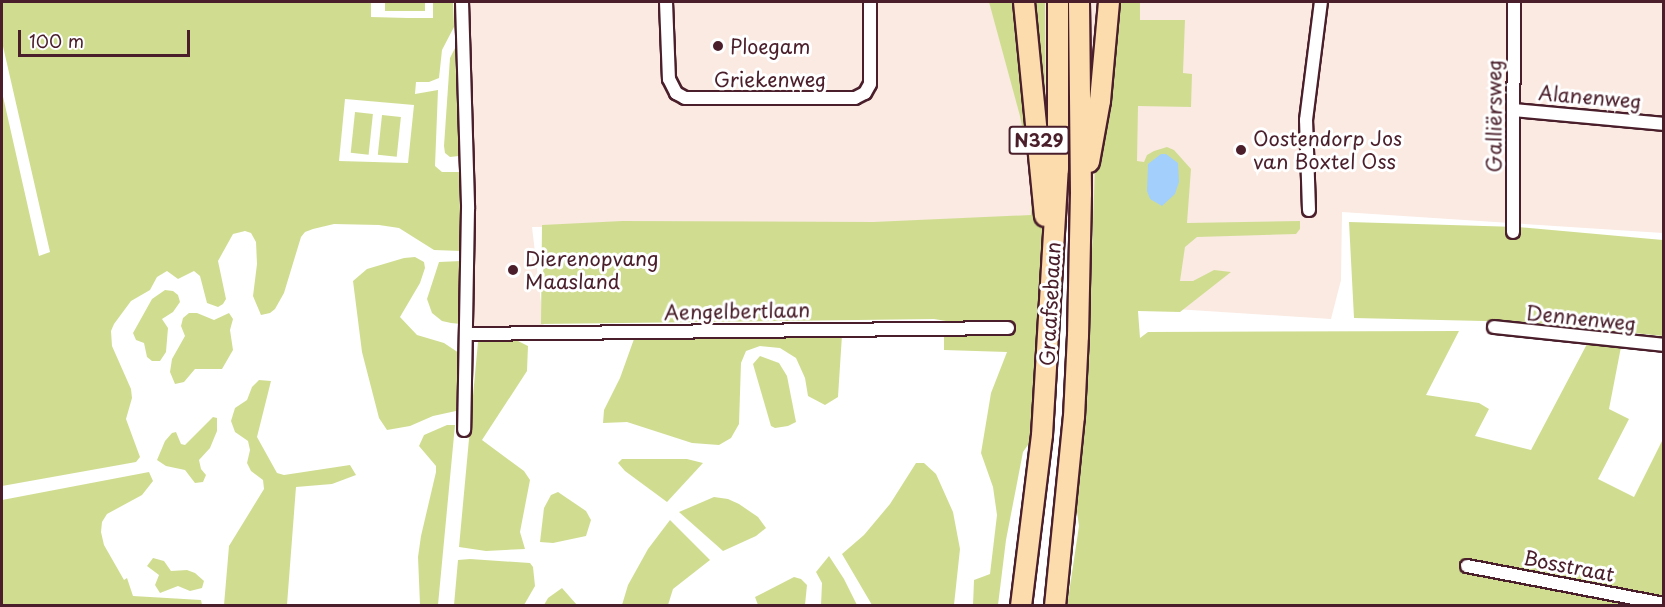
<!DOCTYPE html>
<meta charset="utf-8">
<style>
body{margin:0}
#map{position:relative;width:1665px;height:607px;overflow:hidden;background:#fff;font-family:"Playpen Sans",sans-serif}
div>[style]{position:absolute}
.built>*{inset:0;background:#faeae2}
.green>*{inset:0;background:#d0dd91;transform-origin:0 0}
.water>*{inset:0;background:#a2cffc}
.roads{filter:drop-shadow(2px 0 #4a1f2b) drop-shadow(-2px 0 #4a1f2b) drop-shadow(0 2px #4a1f2b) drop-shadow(0 -2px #4a1f2b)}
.street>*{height:12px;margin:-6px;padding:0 6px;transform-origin:6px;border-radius:6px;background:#fff}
.primary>*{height:20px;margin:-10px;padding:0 10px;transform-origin:10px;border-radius:10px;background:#fcdcac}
.dots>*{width:16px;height:16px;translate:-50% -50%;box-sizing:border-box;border:3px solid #fff;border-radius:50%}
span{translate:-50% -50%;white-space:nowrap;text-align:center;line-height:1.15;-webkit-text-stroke:6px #fff;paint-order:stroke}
.shield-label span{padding:2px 4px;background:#fff;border:2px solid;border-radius:4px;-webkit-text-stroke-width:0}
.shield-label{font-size:18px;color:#4a1f2b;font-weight:700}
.poi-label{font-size:20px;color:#4a1f2b}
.left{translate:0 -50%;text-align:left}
.street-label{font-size:20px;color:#4a1f2b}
.frame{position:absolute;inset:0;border:3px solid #4a1f2b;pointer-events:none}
.scale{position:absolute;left:18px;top:30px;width:172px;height:27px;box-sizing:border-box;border:3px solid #4a1f2b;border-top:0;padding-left:8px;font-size:18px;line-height:21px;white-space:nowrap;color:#4a1f2b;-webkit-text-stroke:4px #fff;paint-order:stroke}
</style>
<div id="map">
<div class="built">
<i style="clip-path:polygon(459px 2px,1663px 2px,1663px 233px,1342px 212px,1341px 280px,1331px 319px,1129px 306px,1140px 222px,532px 227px,544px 328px,467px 329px)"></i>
</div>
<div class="green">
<i style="clip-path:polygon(evenodd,2px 2px,371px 2px,371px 17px,408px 18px,433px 18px,433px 2px,453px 2px,454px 27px,442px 50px,439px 78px,429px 82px,416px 82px,415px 94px,438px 90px,435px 166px,442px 172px,459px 172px,461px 251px,434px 250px,399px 228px,379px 225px,334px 224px,313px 229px,305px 232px,301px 237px,284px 293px,275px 309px,270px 313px,261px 315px,253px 296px,257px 264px,256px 242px,251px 233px,245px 231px,233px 234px,218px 261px,226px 299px,223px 304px,218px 307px,207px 303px,200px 276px,194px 271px,178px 279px,167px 271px,157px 277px,150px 290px,131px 301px,114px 324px,111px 331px,112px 346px,131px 389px,132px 398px,126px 419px,140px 457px,136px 462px,2px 486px,2px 92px,39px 256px,50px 252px,2px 42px,2px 2px,345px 99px,414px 105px,408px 163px,339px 161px,345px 99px)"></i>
<i style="left:385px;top:2px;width:40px;height:9px"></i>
<i style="clip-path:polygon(989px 2px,1045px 2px,1046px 247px,1032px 439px,1023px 452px,1006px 540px,998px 605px,973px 605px,974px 580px,990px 574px,997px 515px,993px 487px,981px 453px,991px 393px,1007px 352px,944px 350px,944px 332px,1012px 331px,1012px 323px,958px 323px,934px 319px,541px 324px,542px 225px,622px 221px,873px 222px,1031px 215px,1032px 177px,1020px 116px)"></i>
<i style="clip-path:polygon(1114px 2px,1140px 2px,1140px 20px,1185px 20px,1183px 73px,1192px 74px,1191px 107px,1138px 106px,1137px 161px,1144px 162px,1147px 155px,1154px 151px,1167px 147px,1174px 150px,1191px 169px,1187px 223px,1300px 221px,1300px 229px,1296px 234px,1197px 237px,1185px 247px,1180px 281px,1193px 281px,1214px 270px,1231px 272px,1180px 312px,1138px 311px,1140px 338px,1148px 332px,1459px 331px,1426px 395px,1479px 403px,1489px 409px,1475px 436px,1531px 450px,1587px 344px,1621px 347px,1609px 409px,1629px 419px,1598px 479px,1634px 497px,1663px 439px,1663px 599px,1467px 572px,1639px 605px,1067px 606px,1079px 526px,1074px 490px,1088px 359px,1096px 141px)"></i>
<i style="clip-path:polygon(455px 48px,459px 156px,450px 157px,445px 153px,444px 146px,450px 58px)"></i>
<i style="left:355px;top:112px;width:18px;height:41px;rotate:6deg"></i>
<i style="left:382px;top:115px;width:19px;height:40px;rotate:6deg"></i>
<i style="clip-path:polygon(1349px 222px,1518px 227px,1663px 240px,1663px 336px,1527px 322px,1354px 318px)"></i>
<i style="clip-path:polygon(415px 257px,424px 262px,425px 268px,420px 283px,400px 317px,417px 335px,444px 343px,459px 353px,456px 411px,433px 416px,410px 426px,387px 430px,379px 418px,362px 352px,353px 281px,367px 269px,404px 258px)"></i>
<i style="clip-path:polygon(461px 261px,461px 324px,451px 323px,442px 321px,432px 313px,427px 299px,439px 262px)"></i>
<i style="clip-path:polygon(165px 290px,173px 291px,178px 295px,180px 302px,173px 312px,162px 319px,168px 328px,166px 352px,160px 361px,152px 361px,147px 357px,144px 343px,136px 340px,133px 333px,152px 299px)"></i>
<i style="clip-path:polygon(189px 313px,197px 313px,214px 320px,229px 313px,233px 319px,230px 330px,233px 350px,222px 369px,195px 369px,184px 382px,175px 384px,170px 372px,172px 359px,185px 336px,181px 326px,183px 318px)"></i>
<i style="clip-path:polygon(479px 331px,500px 332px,528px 346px,527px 371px,482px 440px,524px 471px,530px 480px,520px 532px,525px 549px,486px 551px,459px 547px)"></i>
<i style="clip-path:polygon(842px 335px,838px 397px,825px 405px,808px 396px,805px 378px,796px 358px,780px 348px,760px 346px,746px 351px,741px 363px,739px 424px,731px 438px,719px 445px,692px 443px,627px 422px,603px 423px,604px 410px,620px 378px,634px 339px)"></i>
<i style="clip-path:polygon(760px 356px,779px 363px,787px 376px,796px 422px,788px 426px,775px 428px,771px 426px,753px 364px)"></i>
<i style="clip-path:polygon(259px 380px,271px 381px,257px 437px,277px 473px,284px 475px,350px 465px,356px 475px,332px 484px,296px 487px,287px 605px,224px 605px,229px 546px,264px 489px,263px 480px,251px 471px,247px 463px,250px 450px,248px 441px,235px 432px,231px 421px,235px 408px,247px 400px,252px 387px)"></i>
<i style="clip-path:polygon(213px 417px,217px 418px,217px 431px,210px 448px,199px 460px,201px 469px,206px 475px,203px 482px,195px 483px,185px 470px,166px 466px,157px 460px,165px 441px,172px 433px,176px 432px,181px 444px,185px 445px)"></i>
<i style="clip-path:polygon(447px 425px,455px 425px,438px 605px,420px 605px,418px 557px,421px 536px,436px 472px,436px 466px,419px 446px,424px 435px)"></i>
<i style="clip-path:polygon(622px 459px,687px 459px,703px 463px,667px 502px,625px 471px,618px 463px)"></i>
<i style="clip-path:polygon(916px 463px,924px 463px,936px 474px,953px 512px,960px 549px,954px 605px,872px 605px,842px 554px,864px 535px,890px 504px)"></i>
<i style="clip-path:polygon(149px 472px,153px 481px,142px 495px,107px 514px,102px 522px,101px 532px,104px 545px,124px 580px,127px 578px,133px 596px,201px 600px,202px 605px,2px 605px,2px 500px)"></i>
<i style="clip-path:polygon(558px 492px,586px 511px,591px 520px,586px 536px,553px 543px,540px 542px,544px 508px,551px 495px)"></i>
<i style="clip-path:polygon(714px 497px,728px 499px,739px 504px,758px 517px,766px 528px,756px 536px,723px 551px,679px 512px)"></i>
<i style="clip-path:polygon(670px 520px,710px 560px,673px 589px,668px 605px,622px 605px,628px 585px,648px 549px)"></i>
<i style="clip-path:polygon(829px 556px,844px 579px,857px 605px,821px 605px,822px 583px,816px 572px)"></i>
<i style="clip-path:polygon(153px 558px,164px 561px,171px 571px,187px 570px,195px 573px,204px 581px,202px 588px,190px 591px,178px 586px,160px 593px,155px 585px,159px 575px,147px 566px)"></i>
<i style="clip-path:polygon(470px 559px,530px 563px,533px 567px,535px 586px,524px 605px,454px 605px,458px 560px)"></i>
<i style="clip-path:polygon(794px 577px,801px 579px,807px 585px,805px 605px,758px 605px,755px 597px)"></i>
<i style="clip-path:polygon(562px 588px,577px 605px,544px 605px,548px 598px)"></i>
</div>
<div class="water">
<i style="clip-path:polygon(1161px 154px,1166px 154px,1178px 163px,1179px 182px,1175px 194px,1162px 206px,1150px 199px,1147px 191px,1148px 164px)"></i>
</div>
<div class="roads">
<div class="street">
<i style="left:462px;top:2px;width:207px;rotate:88.3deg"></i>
<i style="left:468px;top:209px;width:221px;rotate:91deg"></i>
<i style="left:666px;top:2px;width:77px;rotate:87.8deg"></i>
<i style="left:669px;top:79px;width:16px;rotate:63deg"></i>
<i style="left:676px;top:93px;width:10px;rotate:29deg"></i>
<i style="left:685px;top:98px;width:170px"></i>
<i style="left:855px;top:98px;width:11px;rotate:-27deg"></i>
<i style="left:865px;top:93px;width:10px;rotate:-61deg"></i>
<i style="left:870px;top:84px;width:82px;rotate:-90deg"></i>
<i style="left:1514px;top:110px;width:151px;rotate:5.3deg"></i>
<i style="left:1309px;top:210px;width:90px;rotate:-91.9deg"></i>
<i style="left:1306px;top:120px;width:119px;rotate:-82.8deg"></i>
<i style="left:1513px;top:232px;width:230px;rotate:-89.8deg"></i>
<i style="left:1494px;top:327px;width:171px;rotate:6deg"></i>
<i style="left:466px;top:334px;width:542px;rotate:-0.63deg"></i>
<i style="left:1467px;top:566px;width:201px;rotate:10.9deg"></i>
</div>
<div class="primary">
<i style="left:1024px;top:2px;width:215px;rotate:84.4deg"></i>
<i style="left:1089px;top:162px;width:62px;rotate:-79.8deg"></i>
<i style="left:1100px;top:101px;width:99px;rotate:-84.8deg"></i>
<i style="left:1021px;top:606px;width:172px;rotate:-83deg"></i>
<i style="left:1042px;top:435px;width:266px;rotate:-86.6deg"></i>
<i style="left:1058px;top:169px;width:167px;rotate:-90deg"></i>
<i style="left:1055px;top:606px;width:190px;rotate:-84.3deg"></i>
<i style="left:1074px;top:417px;width:81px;rotate:-87.2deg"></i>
<i style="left:1078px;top:336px;width:143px;rotate:-88.8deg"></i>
<i style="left:1081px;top:193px;width:191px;rotate:-90.6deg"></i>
</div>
</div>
<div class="dots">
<i style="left:718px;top:46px;background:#4a1f2b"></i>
<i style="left:1241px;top:150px;background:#4a1f2b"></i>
<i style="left:513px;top:270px;background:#4a1f2b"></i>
</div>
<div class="shield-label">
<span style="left:1039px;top:140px">N329</span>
</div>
<div class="poi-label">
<span class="left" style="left:730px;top:46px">Ploegam</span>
<span class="left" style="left:1253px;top:150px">Oostendorp Jos<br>van Boxtel Oss</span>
<span class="left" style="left:525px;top:270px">Dierenopvang<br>Maasland</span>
</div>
<div class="street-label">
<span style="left:770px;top:79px">Griekenweg</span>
<span style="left:1590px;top:97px;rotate:5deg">Alanenweg</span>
<span style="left:1494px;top:116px;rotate:-90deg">Galliërsweg</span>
<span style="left:1050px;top:304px;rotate:-87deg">Graafsebaan</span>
<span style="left:737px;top:311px;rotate:-1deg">Aengelbertlaan</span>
<span style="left:1581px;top:318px;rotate:6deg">Dennenweg</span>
<span style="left:1569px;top:566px;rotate:11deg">Bosstraat</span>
</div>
<div class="frame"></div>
<div class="scale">100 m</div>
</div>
